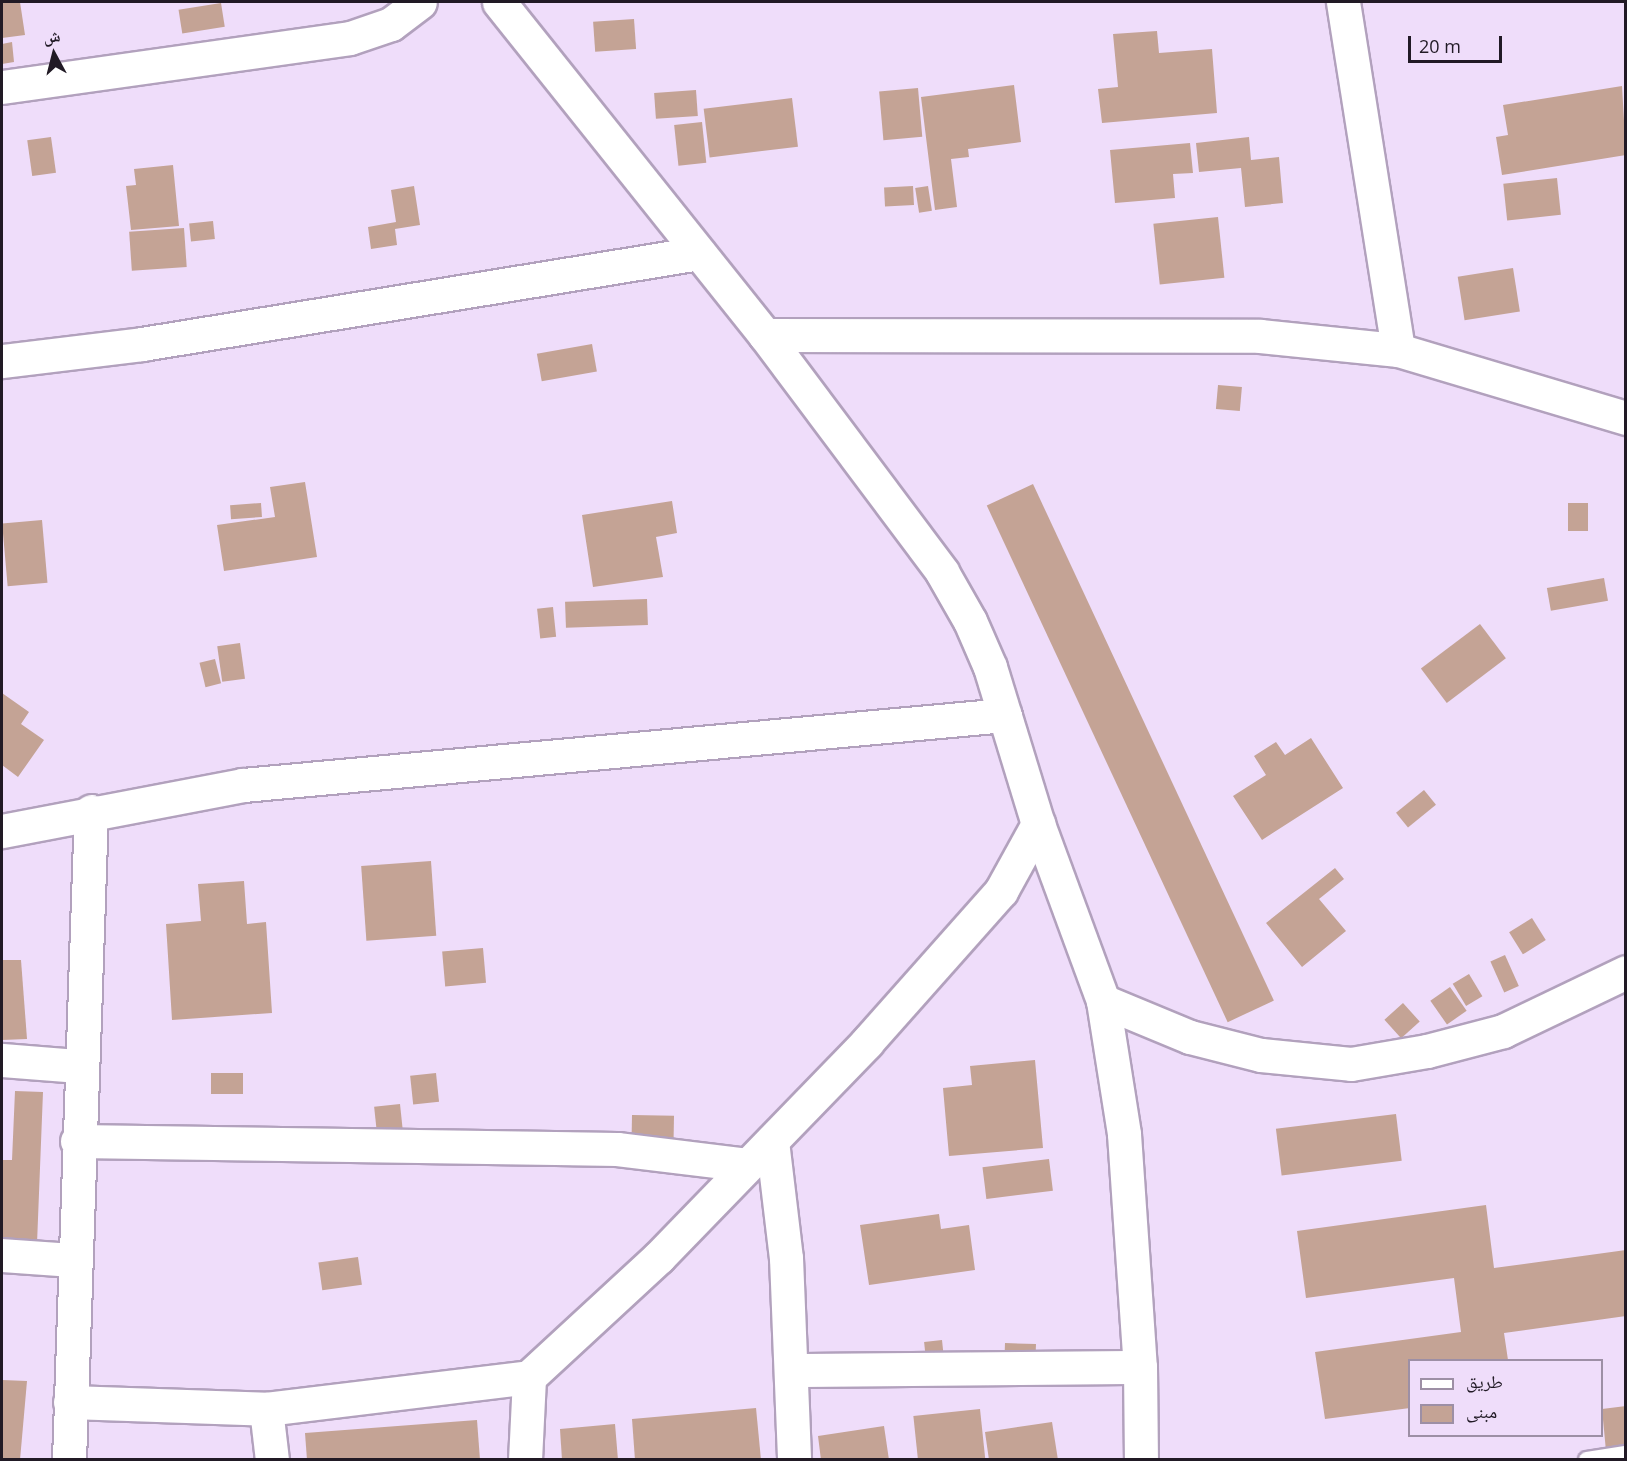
<!DOCTYPE html>
<meta charset="utf-8">
<style>
body{margin:0}
#map{position:relative;width:1627px;height:1461px;overflow:hidden;background:#efddfa;font-family:"Open Sans","Noto Naskh Arabic",sans-serif}
div>[style]{position:absolute}
.building>*{inset:0;background:#c4a395;transform-origin:0 0}
.roads{filter:drop-shadow(2px 0 #b2a1bd) drop-shadow(-2px 0 #b2a1bd) drop-shadow(0 2px #b2a1bd) drop-shadow(0 -2px #b2a1bd)}
.lane>*{height:16px;margin:-8px;padding:0 8px;transform-origin:8px;border-radius:8px;background:#fff}
.street>*{height:33px;margin:-16.5px;padding:0 16.5px;transform-origin:16.5px;border-radius:16.5px;background:#fff}
.secondary>*{height:33px;margin:-16.5px;padding:0 16.5px;transform-origin:16.5px;border-radius:16.5px;background:#fff}
span{translate:-50% -50%;white-space:nowrap;text-align:center;line-height:1.15;-webkit-text-stroke:4.5px #efddfa;paint-order:stroke}
.frame{position:absolute;inset:0;border:3px solid #211a25;pointer-events:none}
.legend{position:absolute;left:1408px;top:1359px;width:195px;height:78px;box-sizing:border-box;background:#efddfa;border:2px solid #9d8fa5;margin:0;padding:8px 10px;list-style:none;font-size:18px;color:#211a25}
.legend li{display:flex;align-items:center;gap:12px;height:30px}
.legend b{width:30px;border:2px solid #9d8fa5}
.north{position:absolute;left:24px;top:24px;width:60px;height:60px;-webkit-text-stroke:4px #efddfa;paint-order:stroke;rotate:353deg;font-size:16px;font-weight:700;line-height:24px;text-align:center;color:#211a25}
.north::after{content:'';display:block;margin:auto;width:21px;height:27px;background:#211a25;clip-path:polygon(50% 0,100% 100%,50% 72%,0 100%)}
.scale{position:absolute;left:1408px;top:36px;width:94px;height:27px;box-sizing:border-box;border:3px solid #211a25;border-top:0;padding-left:8px;font-size:18px;line-height:21px;white-space:nowrap;color:#211a25;-webkit-text-stroke:4px #efddfa;paint-order:stroke}
</style>
<div id="map">
<div class="building">
<i style="clip-path:polygon(20px 2px,25px 35px,2px 38px,2px 3px)"></i>
<i style="left:221px;top:3px;width:24px;height:43px;rotate:81deg"></i>
<i style="left:634px;top:19px;width:30px;height:41px;rotate:86deg"></i>
<i style="clip-path:polygon(1157px 31px,1159px 53px,1212px 49px,1217px 113px,1102px 123px,1098px 89px,1118px 87px,1113px 34px)"></i>
<i style="clip-path:polygon(12px 42px,14px 62px,2px 64px,2px 44px)"></i>
<i style="clip-path:polygon(1014px 85px,1021px 142px,968px 149px,969px 157px,951px 159px,957px 207px,935px 210px,921px 97px)"></i>
<i style="clip-path:polygon(1622px 86px,1626px 155px,1502px 175px,1496px 137px,1508px 135px,1503px 105px)"></i>
<i style="left:918px;top:88px;width:49px;height:39px;rotate:85deg"></i>
<i style="left:696px;top:90px;width:26px;height:42px;rotate:86deg"></i>
<i style="left:792px;top:98px;width:49px;height:89px;rotate:83deg"></i>
<i style="left:702px;top:122px;width:41px;height:28px;rotate:84deg"></i>
<i style="left:51px;top:137px;width:36px;height:24px;rotate:82deg"></i>
<i style="clip-path:polygon(1249px 137px,1251px 160px,1279px 157px,1283px 203px,1245px 207px,1241px 168px,1199px 172px,1196px 143px)"></i>
<i style="clip-path:polygon(1190px 143px,1193px 173px,1173px 174px,1175px 198px,1115px 203px,1110px 150px)"></i>
<i style="clip-path:polygon(173px 165px,179px 226px,131px 230px,126px 186px,136px 185px,134px 169px)"></i>
<i style="left:1557px;top:178px;width:37px;height:54px;rotate:84deg"></i>
<i style="clip-path:polygon(414px 186px,420px 225px,395px 229px,397px 245px,371px 249px,368px 227px,396px 222px,391px 190px)"></i>
<i style="left:913px;top:186px;width:19px;height:29px;rotate:87deg"></i>
<i style="left:928px;top:186px;width:25px;height:13px;rotate:81deg"></i>
<i style="left:1218px;top:217px;width:61px;height:65px;rotate:84deg"></i>
<i style="left:213px;top:221px;width:18px;height:24px;rotate:84deg"></i>
<i style="left:184px;top:228px;width:39px;height:55px;rotate:86deg"></i>
<i style="left:1513px;top:268px;width:44px;height:56px;rotate:81deg"></i>
<i style="left:592px;top:344px;width:28px;height:56px;rotate:80deg"></i>
<i style="left:1218px;top:385px;width:24px;height:24px;rotate:5deg"></i>
<i style="clip-path:polygon(305px 482px,317px 557px,224px 571px,217px 525px,275px 517px,270px 487px)"></i>
<i style="left:1033px;top:484px;width:570px;height:51px;rotate:65deg"></i>
<i style="clip-path:polygon(672px 501px,677px 533px,656px 537px,663px 577px,593px 587px,582px 515px)"></i>
<i style="left:261px;top:503px;width:14px;height:31px;rotate:86deg"></i>
<i style="left:1568px;top:503px;width:20px;height:28px"></i>
<i style="left:42px;top:520px;width:63px;height:40px;rotate:85deg"></i>
<i style="left:1604px;top:578px;width:23px;height:58px;rotate:80deg"></i>
<i style="left:647px;top:599px;width:26px;height:82px;rotate:88deg"></i>
<i style="left:553px;top:607px;width:30px;height:16px;rotate:84deg"></i>
<i style="left:1480px;top:624px;width:43px;height:74px;rotate:53deg"></i>
<i style="left:240px;top:643px;width:36px;height:23px;rotate:82deg"></i>
<i style="left:215px;top:659px;width:25px;height:16px;rotate:76deg"></i>
<i style="clip-path:polygon(2px 693px,29px 712px,21px 724px,44px 740px,18px 777px,2px 765px)"></i>
<i style="clip-path:polygon(1311px 738px,1343px 788px,1262px 840px,1233px 796px,1266px 775px,1254px 756px,1276px 742px,1285px 755px)"></i>
<i style="left:1424px;top:790px;width:19px;height:36px;rotate:51deg"></i>
<i style="left:431px;top:861px;width:75px;height:70px;rotate:86deg"></i>
<i style="clip-path:polygon(1335px 868px,1344px 879px,1319px 899px,1346px 931px,1302px 967px,1266px 923px)"></i>
<i style="clip-path:polygon(244px 881px,247px 924px,266px 922px,272px 1013px,172px 1020px,166px 924px,201px 921px,198px 884px)"></i>
<i style="left:1532px;top:918px;width:26px;height:27px;rotate:58deg"></i>
<i style="left:483px;top:948px;width:35px;height:41px;rotate:85deg"></i>
<i style="left:1505px;top:955px;width:34px;height:16px;rotate:66deg"></i>
<i style="clip-path:polygon(2px 960px,21px 960px,27px 1039px,2px 1040px)"></i>
<i style="left:1469px;top:974px;width:26px;height:19px;rotate:59deg"></i>
<i style="left:1450px;top:987px;width:29px;height:24px;rotate:55deg"></i>
<i style="left:1403px;top:1003px;width:25px;height:25px;rotate:48deg"></i>
<i style="clip-path:polygon(1035px 1060px,1043px 1148px,949px 1156px,943px 1088px,972px 1085px,970px 1066px)"></i>
<i style="left:211px;top:1073px;width:32px;height:21px"></i>
<i style="left:436px;top:1073px;width:29px;height:26px;rotate:84deg"></i>
<i style="clip-path:polygon(15px 1091px,43px 1092px,36px 1269px,2px 1268px,2px 1160px,12px 1160px)"></i>
<i style="left:400px;top:1104px;width:38px;height:26px;rotate:84deg"></i>
<i style="left:1396px;top:1114px;width:47px;height:121px;rotate:83deg"></i>
<i style="left:632px;top:1115px;width:42px;height:28px;rotate:1deg"></i>
<i style="left:1049px;top:1159px;width:32px;height:67px;rotate:83deg"></i>
<i style="clip-path:polygon(1486px 1205px,1494px 1268px,1626px 1250px,1626px 1316px,1504px 1333px,1508px 1360px,1410px 1360px,1410px 1408px,1325px 1419px,1315px 1352px,1461px 1332px,1454px 1278px,1306px 1298px,1297px 1231px)"></i>
<i style="clip-path:polygon(939px 1214px,941px 1229px,969px 1225px,975px 1270px,869px 1285px,860px 1225px)"></i>
<i style="left:358px;top:1257px;width:28px;height:40px;rotate:82deg"></i>
<i style="left:942px;top:1340px;width:19px;height:18px;rotate:84deg"></i>
<i style="left:1005px;top:1343px;width:31px;height:20px;rotate:2deg"></i>
<i style="clip-path:polygon(2px 1380px,27px 1381px,20px 1460px,2px 1460px)"></i>
<i style="clip-path:polygon(1626px 1406px,1626px 1448px,1606px 1451px,1602px 1409px)"></i>
<i style="clip-path:polygon(756px 1408px,761px 1460px,635px 1460px,632px 1419px)"></i>
<i style="left:980px;top:1409px;width:51px;height:67px;rotate:84deg"></i>
<i style="clip-path:polygon(477px 1420px,480px 1460px,307px 1460px,305px 1433px)"></i>
<i style="clip-path:polygon(1052px 1422px,1058px 1460px,989px 1460px,985px 1432px)"></i>
<i style="clip-path:polygon(615px 1424px,618px 1460px,562px 1460px,560px 1429px)"></i>
<i style="clip-path:polygon(884px 1426px,889px 1460px,821px 1460px,818px 1436px)"></i>
</div>
<div class="roads">
<div class="lane">
<i style="left:1587px;top:1460px;width:39px;rotate:-9deg"></i>
</div>
<div class="street">
<i style="left:1343px;top:2px;width:352px;rotate:81deg"></i>
<i style="left:2px;top:87px;width:351px;rotate:-8deg"></i>
<i style="left:350px;top:38px;width:43px;rotate:-18.9deg"></i>
<i style="left:391px;top:24px;width:36px;rotate:-37deg"></i>
<i style="left:765px;top:335px;width:495px;rotate:0.1deg"></i>
<i style="left:1260px;top:336px;width:139px;rotate:5.8deg"></i>
<i style="left:1398px;top:350px;width:238px;rotate:16.6deg"></i>
<i style="left:2px;top:361px;width:141px;rotate:-6.9deg"></i>
<i style="left:142px;top:344px;width:564px;rotate:-9.28deg"></i>
<i style="left:2px;top:831px;width:245px;rotate:-10.8deg"></i>
<i style="left:243px;top:785px;width:765px;rotate:-5.25deg"></i>
<i style="left:2px;top:1060px;width:77px;rotate:4.5deg"></i>
<i style="left:77px;top:1141px;width:540px;rotate:0.85deg"></i>
<i style="left:617px;top:1149px;width:131px;rotate:7deg"></i>
<i style="left:772px;top:1141px;width:118px;rotate:83.2deg"></i>
<i style="left:786px;top:1258px;width:202px;rotate:87.7deg"></i>
<i style="left:2px;top:1255px;width:72px;rotate:4deg"></i>
<i style="left:792px;top:1370px;width:348px;rotate:-0.5deg"></i>
<i style="left:70px;top:1402px;width:196px;rotate:2deg"></i>
<i style="left:266px;top:1409px;width:265px;rotate:-6.9deg"></i>
<i style="left:529px;top:1377px;width:177px;rotate:-42.7deg"></i>
<i style="left:659px;top:1257px;width:299px;rotate:-45.9deg"></i>
<i style="left:867px;top:1042px;width:202px;rotate:-48.4deg"></i>
<i style="left:1001px;top:891px;width:77px;rotate:-61.1deg"></i>
<i style="left:266px;top:1409px;width:51px;rotate:83.3deg"></i>
<i style="left:69px;top:1460px;width:649px;rotate:-88.06deg"></i>
<i style="left:525px;top:1460px;width:83px;rotate:-87.2deg"></i>
</div>
<div class="secondary">
<i style="left:499px;top:2px;width:426px;rotate:51.4deg"></i>
<i style="left:765px;top:335px;width:296px;rotate:53.2deg"></i>
<i style="left:942px;top:572px;width:56px;rotate:60.3deg"></i>
<i style="left:970px;top:621px;width:50px;rotate:66.5deg"></i>
<i style="left:990px;top:667px;width:164px;rotate:73deg"></i>
<i style="left:1038px;top:824px;width:189px;rotate:69.8deg"></i>
<i style="left:1103px;top:1001px;width:135px;rotate:81deg"></i>
<i style="left:1124px;top:1134px;width:234px;rotate:86.1deg"></i>
<i style="left:1140px;top:1367px;width:93px;rotate:89.4deg"></i>
<i style="left:1103px;top:1001px;width:94px;rotate:22.5deg"></i>
<i style="left:1190px;top:1037px;width:73px;rotate:14.2deg"></i>
<i style="left:1261px;top:1055px;width:90px;rotate:5.7deg"></i>
<i style="left:1351px;top:1064px;width:77px;rotate:-9.7deg"></i>
<i style="left:1427px;top:1051px;width:79px;rotate:-14.7deg"></i>
<i style="left:1503px;top:1031px;width:136px;rotate:-25.6deg"></i>
</div>
</div>
<div class="frame"></div>
<ul class="legend">
<li><b style="height:8px;background:#fff"></b>طريق</li>
<li><b style="height:16px;background:#c4a395"></b>مبنى</li>
</ul>
<div class="north">ش</div>
<div class="scale">20 m</div>
</div>
